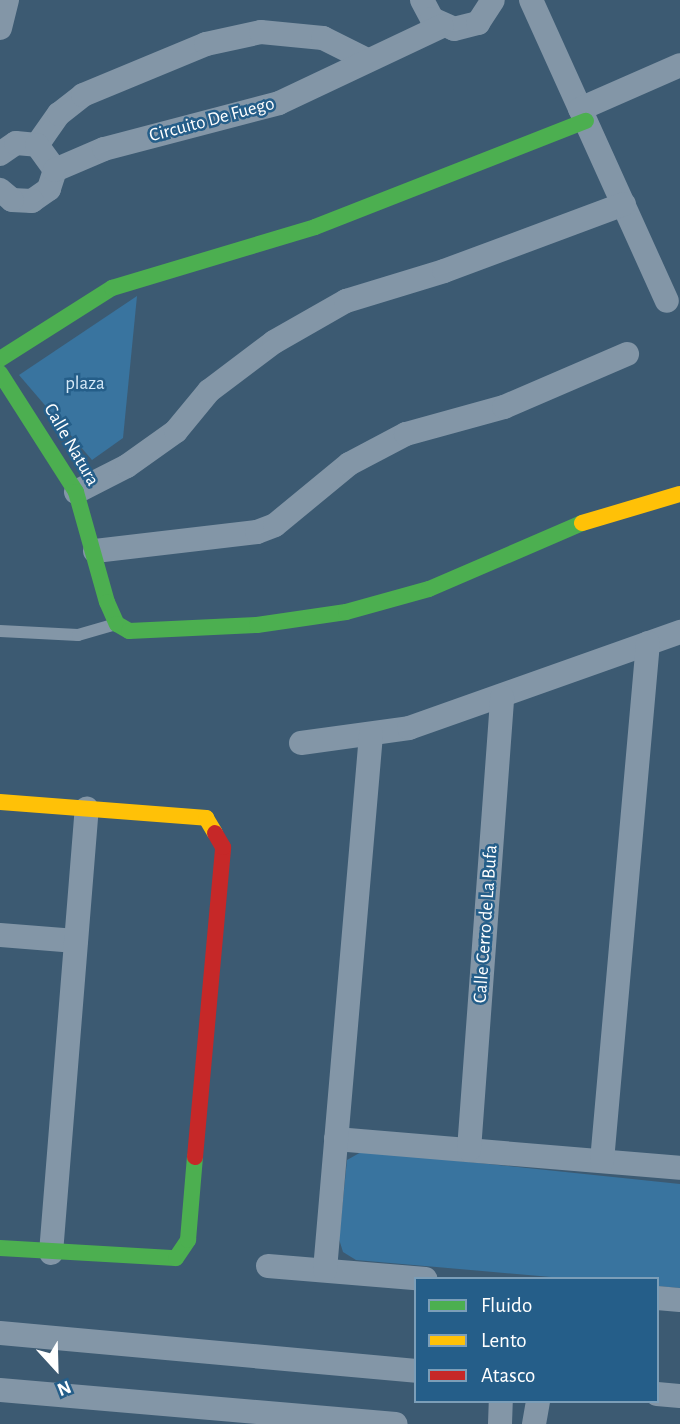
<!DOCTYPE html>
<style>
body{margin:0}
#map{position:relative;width:680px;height:1424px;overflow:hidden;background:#3c5a72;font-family:"Alegreya Sans",sans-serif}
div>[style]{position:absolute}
.green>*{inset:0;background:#39749f}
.lane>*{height:12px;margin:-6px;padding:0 6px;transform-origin:6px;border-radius:6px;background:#8396a7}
.street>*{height:24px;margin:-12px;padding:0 12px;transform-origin:12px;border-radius:12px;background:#8396a7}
.fast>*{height:16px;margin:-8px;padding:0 8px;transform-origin:8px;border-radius:8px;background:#4caf50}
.slow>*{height:16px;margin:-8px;padding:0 8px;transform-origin:8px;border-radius:8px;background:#ffc107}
.jam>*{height:16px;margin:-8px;padding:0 8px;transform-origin:8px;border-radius:8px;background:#c62828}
span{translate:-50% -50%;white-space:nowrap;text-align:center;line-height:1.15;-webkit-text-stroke:5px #255e89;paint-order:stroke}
.street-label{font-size:19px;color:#fff}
.park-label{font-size:19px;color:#d6e9f7}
.legend{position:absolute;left:414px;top:1277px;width:245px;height:126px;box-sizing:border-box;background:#255e89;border:2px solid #7c9eb8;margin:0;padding:9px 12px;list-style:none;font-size:21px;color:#fff}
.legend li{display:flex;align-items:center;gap:14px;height:35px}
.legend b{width:35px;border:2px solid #7c9eb8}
.north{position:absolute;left:21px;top:1333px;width:70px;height:70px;-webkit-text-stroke:5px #255e89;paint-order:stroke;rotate:158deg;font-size:19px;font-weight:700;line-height:28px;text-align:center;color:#fff}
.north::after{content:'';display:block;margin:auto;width:24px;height:32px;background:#fff;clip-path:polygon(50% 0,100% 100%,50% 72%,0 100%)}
</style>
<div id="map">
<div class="green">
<i style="clip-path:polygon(137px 296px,123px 438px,92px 460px,19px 375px)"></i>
<i style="clip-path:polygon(363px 1151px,680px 1184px,680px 1288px,657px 1286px,657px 1279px,574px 1279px,356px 1260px,343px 1252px,339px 1239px,347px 1160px)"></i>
</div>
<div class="lane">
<i style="left:0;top:631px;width:78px;rotate:2.9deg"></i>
<i style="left:78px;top:635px;width:36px;rotate:-16deg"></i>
</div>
<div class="street">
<i style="left:422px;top:0;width:21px;rotate:62deg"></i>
<i style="left:432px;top:19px;width:24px;rotate:24deg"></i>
<i style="left:454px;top:29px;width:25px;rotate:-14deg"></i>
<i style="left:478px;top:23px;width:27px;rotate:-57deg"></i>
<i style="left:531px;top:0;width:330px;rotate:65.7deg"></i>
<i style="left:0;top:28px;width:29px;rotate:-76deg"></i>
<i style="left:580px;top:109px;width:109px;rotate:-23.7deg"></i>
<i style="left:37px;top:145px;width:38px;rotate:-55deg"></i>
<i style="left:59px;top:114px;width:31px;rotate:-38deg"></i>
<i style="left:83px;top:95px;width:133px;rotate:-22.5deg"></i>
<i style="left:206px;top:44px;width:56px;rotate:-12.3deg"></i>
<i style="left:261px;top:32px;width:62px;rotate:5.5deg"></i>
<i style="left:323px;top:38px;width:47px;rotate:26.6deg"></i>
<i style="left:0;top:154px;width:19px;rotate:-35deg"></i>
<i style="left:16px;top:143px;width:21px;rotate:5deg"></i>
<i style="left:37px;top:145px;width:31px;rotate:54deg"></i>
<i style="left:55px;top:170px;width:20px;rotate:108deg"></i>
<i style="left:49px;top:189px;width:21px;rotate:145deg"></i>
<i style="left:32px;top:201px;width:20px;rotate:-177deg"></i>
<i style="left:12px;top:200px;width:16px;rotate:-140deg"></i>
<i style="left:55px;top:170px;width:53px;rotate:-23.2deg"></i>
<i style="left:104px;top:149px;width:181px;rotate:-14.7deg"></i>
<i style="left:279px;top:103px;width:180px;rotate:-25.3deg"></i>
<i style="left:76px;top:492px;width:57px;rotate:-27deg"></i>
<i style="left:127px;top:466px;width:60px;rotate:-35.5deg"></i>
<i style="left:176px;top:431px;width:52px;rotate:-50.5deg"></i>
<i style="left:209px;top:391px;width:81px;rotate:-37deg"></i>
<i style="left:274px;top:342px;width:83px;rotate:-29.7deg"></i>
<i style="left:346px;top:301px;width:102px;rotate:-17deg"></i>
<i style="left:444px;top:271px;width:192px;rotate:-20.4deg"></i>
<i style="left:95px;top:551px;width:163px;rotate:-6.7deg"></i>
<i style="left:257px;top:532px;width:19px;rotate:-21deg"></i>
<i style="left:275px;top:525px;width:96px;rotate:-39.5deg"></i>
<i style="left:349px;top:464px;width:64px;rotate:-27.8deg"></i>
<i style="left:406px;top:434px;width:102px;rotate:-15.4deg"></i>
<i style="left:504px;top:407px;width:134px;rotate:-23.3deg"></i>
<i style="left:301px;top:743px;width:109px;rotate:-7.9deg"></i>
<i style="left:409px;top:728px;width:288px;rotate:-19.5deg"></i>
<i style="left:0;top:935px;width:76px;rotate:4.5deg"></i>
<i style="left:336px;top:1139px;width:345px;rotate:4.8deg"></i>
<i style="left:469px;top:1150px;width:454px;rotate:-85.8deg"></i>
<i style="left:602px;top:1161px;width:520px;rotate:-84.93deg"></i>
<i style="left:51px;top:1253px;width:446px;rotate:-85.4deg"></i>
<i style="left:268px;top:1266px;width:158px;rotate:4.7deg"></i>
<i style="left:325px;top:1270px;width:538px;rotate:-85.09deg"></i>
<i style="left:657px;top:1298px;width:23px;rotate:5deg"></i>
<i style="left:0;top:1333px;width:418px;rotate:5.2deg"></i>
<i style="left:0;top:1390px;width:397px;rotate:4.9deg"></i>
<i style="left:657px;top:1394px;width:23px;rotate:5deg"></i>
<i style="left:500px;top:1424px;width:23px;rotate:-88deg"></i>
<i style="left:534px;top:1424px;width:23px;rotate:-80deg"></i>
</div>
<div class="fast">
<i style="left:0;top:359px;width:133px;rotate:-32.4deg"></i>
<i style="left:112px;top:288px;width:212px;rotate:-16.7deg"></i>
<i style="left:315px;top:227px;width:291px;rotate:-21.4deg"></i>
<i style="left:0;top:373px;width:141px;rotate:57.4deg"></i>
<i style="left:76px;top:492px;width:114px;rotate:74.3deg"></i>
<i style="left:107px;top:602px;width:24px;rotate:66deg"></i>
<i style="left:117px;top:624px;width:14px;rotate:30deg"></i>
<i style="left:129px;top:631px;width:128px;rotate:-2.7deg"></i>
<i style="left:257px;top:625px;width:90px;rotate:-8.3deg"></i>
<i style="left:346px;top:612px;width:86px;rotate:-15.5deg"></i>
<i style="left:429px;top:589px;width:167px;rotate:-23.3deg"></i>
<i style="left:0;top:1248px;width:176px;rotate:3.3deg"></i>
<i style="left:176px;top:1258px;width:22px;rotate:-56deg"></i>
<i style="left:188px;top:1240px;width:83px;rotate:-85.2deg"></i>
</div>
<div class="slow">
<i style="left:582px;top:523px;width:102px;rotate:-16.5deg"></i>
<i style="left:0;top:802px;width:207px;rotate:4.4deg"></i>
<i style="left:206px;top:818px;width:17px;rotate:59deg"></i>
</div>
<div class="jam">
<i style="left:195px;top:1157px;width:311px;rotate:-84.8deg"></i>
<i style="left:223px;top:847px;width:16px;rotate:-120deg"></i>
</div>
<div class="street-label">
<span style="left:212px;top:120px;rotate:-15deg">Circuito De Fuego</span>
<span style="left:71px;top:445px;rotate:60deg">Calle Natura</span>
<span style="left:486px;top:924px;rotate:-86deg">Calle Cerro de La Bufa</span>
</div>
<div class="park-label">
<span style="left:85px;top:384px">plaza</span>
</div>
<ul class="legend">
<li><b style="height:9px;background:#4caf50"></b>Fluido</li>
<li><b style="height:9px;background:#ffc107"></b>Lento</li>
<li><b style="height:9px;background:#c62828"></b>Atasco</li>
</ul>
<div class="north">N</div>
</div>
